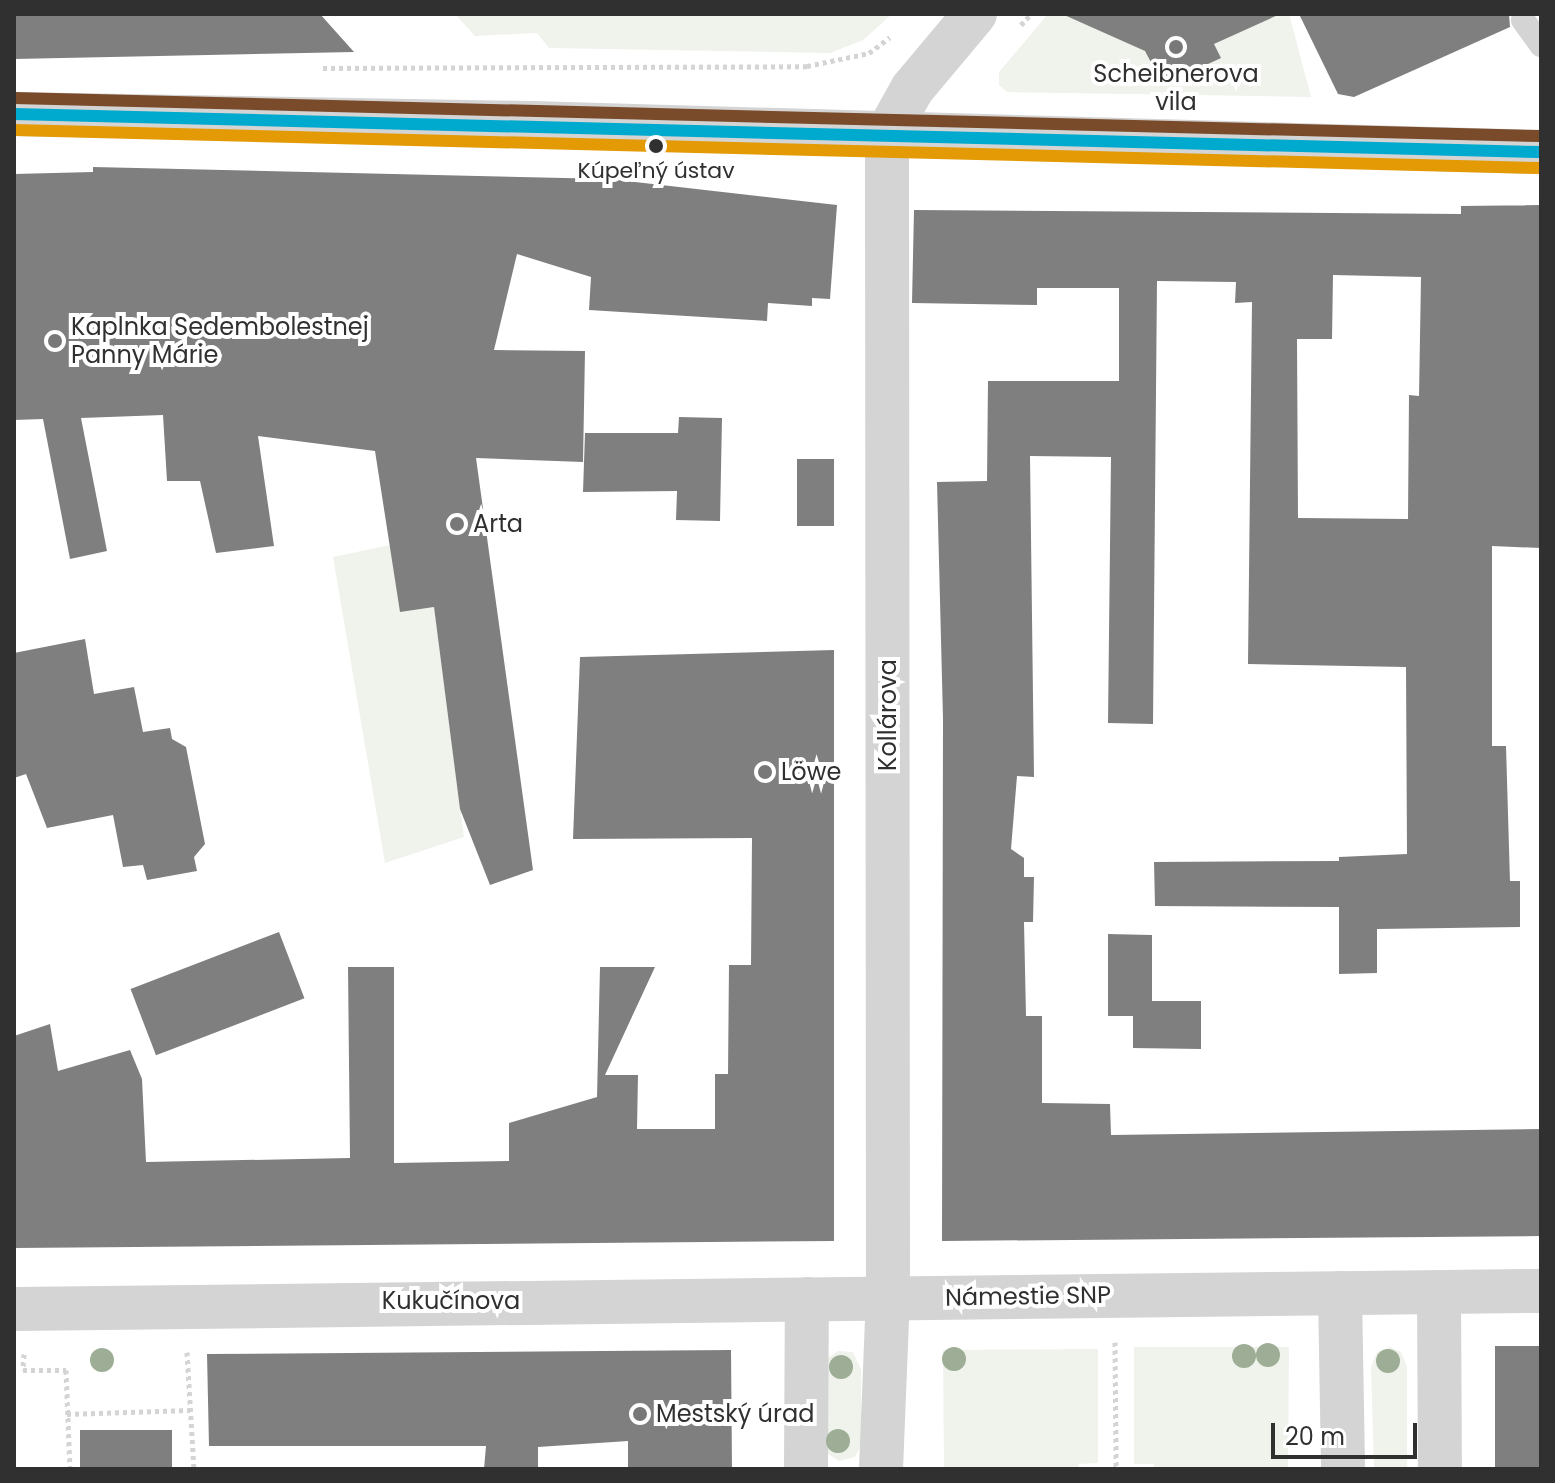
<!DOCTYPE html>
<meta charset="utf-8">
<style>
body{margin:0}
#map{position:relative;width:1555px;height:1483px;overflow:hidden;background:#fff;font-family:Poppins,sans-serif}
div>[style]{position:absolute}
.green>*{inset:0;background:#eff3ec}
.building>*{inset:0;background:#7f7f7f;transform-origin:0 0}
.path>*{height:5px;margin-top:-2.5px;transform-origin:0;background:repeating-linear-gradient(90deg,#d4d4d4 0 4px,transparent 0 8px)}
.service>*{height:24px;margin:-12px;padding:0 12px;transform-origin:12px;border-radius:12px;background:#d4d4d4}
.minor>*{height:44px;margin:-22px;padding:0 22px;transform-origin:22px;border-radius:22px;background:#d4d4d4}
.bus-1>*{height:12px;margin:-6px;padding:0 6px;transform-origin:6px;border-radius:6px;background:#00a9ce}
.bus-2>*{height:12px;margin:-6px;padding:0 6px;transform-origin:6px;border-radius:6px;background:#e39a05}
.bus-3>*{height:12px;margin:-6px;padding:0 6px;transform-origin:6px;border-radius:6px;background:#7a4b2a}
.trees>*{width:24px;height:24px;margin:-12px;border-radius:50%;background:#9ead96}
.dots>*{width:22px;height:22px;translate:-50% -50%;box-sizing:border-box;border:4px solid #fff;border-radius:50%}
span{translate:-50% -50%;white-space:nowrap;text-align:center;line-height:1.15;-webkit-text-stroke:8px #fff;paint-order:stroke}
.bus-label{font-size:22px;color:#303030}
.poi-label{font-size:24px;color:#303030}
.left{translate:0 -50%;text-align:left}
.street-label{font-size:24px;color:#303030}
.frame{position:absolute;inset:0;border:16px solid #303030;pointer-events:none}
.scale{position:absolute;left:1271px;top:1423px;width:146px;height:36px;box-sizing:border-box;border:4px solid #303030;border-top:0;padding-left:10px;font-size:24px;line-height:28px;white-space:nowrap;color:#303030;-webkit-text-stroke:6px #fff;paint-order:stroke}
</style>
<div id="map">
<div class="green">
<i style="clip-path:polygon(455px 14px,892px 14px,863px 40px,830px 53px,549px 48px,537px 33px,475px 36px)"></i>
<i style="clip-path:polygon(1048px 14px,1289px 14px,1311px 97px,1007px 92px,999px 85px,999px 72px)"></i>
<i style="clip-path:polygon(390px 545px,400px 612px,434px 607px,464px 837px,385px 863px,333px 557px)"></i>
<i style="clip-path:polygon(1134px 1347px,1289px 1347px,1288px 1469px,1154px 1469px,1154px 1464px,1134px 1464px)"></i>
<i style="clip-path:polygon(1390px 1347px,1401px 1352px,1407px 1367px,1407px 1469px,1374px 1469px,1371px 1367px,1377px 1352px)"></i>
<i style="clip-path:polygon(1098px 1349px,1098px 1463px,1079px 1464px,1078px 1469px,944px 1469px,943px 1350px)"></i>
<i style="clip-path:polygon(838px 1351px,853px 1352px,861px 1369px,861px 1445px,855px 1457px,839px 1461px,828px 1454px,828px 1358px)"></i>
</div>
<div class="building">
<i style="clip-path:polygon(14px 14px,320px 14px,354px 52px,14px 59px)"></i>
<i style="clip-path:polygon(1062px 14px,1280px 14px,1214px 44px,1221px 58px,1163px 85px,1145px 51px)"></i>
<i style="clip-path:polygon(1299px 14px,1509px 14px,1510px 27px,1354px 97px,1338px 94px)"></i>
<i style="clip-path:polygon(93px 167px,609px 179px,837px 205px,830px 299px,812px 298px,812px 306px,768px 303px,767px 321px,589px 310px,591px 277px,517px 254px,494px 350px,585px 351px,583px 462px,476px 458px,533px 870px,490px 885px,460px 809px,434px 607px,400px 612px,375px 451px,258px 436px,274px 546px,216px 553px,200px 481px,167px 481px,163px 415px,81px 418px,107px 551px,70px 559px,43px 419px,14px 420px,14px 174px,93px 172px)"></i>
<i style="clip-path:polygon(evenodd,1541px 205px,1541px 548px,1492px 546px,1492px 746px,1506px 746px,1510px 881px,1520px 881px,1520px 927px,1377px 929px,1377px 973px,1339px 974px,1339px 907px,1155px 906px,1154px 862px,1339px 861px,1339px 857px,1407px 854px,1406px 667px,1248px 664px,1252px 302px,1235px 303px,1236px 282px,1157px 281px,1153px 724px,1108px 723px,1111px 457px,1030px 456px,1034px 777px,1017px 776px,1011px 849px,1024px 858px,1024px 877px,1034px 877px,1033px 922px,1024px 922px,1026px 1016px,1042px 1016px,1042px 1103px,1110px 1104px,1111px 1135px,1541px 1129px,1541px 1236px,942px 1241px,943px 719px,937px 482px,987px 481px,988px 381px,1119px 381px,1119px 288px,1037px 288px,1037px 305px,912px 303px,914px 210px,1461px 214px,1461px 206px,1541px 205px,1333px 275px,1421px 277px,1419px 396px,1409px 395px,1408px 519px,1298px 518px,1297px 339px,1332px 339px,1333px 275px)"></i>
<i style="clip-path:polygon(679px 417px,722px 418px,720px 521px,676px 520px,677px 491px,583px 492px,585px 433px,678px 433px)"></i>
<i style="left:797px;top:459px;width:37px;height:67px"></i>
<i style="clip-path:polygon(85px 639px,94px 694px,134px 687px,143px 732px,170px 728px,172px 739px,186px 747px,205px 844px,194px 857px,197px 871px,147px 880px,143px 865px,123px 867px,113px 815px,47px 828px,26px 774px,14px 778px,14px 653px)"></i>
<i style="clip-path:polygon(834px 650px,834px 1241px,14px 1248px,14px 1036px,50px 1024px,58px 1071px,130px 1050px,142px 1079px,146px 1162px,350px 1158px,348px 967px,394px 967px,394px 1163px,509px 1161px,509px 1123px,597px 1097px,600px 967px,655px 967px,605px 1075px,638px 1075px,637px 1129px,715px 1129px,715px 1074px,728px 1074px,729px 965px,751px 965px,752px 838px,573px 839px,580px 657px)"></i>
<i style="left:279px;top:932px;width:71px;height:159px;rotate:69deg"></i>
<i style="clip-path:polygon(1108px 934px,1152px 935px,1152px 1001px,1201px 1001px,1201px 1049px,1133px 1048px,1133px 1016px,1108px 1016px)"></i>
<i style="left:1495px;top:1346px;width:46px;height:123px"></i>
<i style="clip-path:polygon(731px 1350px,732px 1469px,628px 1469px,628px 1441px,538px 1447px,538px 1469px,484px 1469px,486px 1446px,209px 1446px,207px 1354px)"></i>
<i style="left:172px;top:1430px;width:39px;height:92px;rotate:90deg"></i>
</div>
<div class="path">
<i style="left:1021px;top:25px;width:15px;rotate:-48deg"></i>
<i style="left:323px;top:68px;width:484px;rotate:-0.2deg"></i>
<i style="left:807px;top:66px;width:63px;rotate:-11.8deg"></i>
<i style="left:869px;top:53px;width:26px;rotate:-37deg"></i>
<i style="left:1115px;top:1342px;width:127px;rotate:89.5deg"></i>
<i style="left:187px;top:1352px;width:117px;rotate:86.6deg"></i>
<i style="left:24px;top:1354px;width:16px;rotate:94deg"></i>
<i style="left:23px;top:1370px;width:43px"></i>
<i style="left:66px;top:1370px;width:99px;rotate:87.7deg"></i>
<i style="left:67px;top:1414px;width:123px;rotate:-1.9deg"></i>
</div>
<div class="service">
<i style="left:1523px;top:20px;width:31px;rotate:54deg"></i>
</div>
<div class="minor">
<i style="left:14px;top:114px;width:518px;rotate:1deg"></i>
<i style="left:532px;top:123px;width:1009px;rotate:1.65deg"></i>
<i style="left:1439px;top:1292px;width:177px;rotate:89.7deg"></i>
<i style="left:1340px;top:1293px;width:176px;rotate:89deg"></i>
<i style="left:14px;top:1309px;width:1527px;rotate:-0.68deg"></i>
<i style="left:806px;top:1469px;width:170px;rotate:-89.7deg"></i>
<i style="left:881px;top:1469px;width:172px;rotate:-87.7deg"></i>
<i style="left:888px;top:1297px;width:1163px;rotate:-90.05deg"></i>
<i style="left:887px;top:134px;width:51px;rotate:-60.9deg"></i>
<i style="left:912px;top:89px;width:98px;rotate:-50deg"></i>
</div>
<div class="bus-1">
<i style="left:14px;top:114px;width:1527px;rotate:1.43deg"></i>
</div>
<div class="bus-2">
<i style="left:14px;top:130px;width:1527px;rotate:1.43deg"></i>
</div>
<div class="bus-3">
<i style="left:14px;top:98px;width:1527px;rotate:1.43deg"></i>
</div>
<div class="trees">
<i style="left:1268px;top:1355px"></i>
<i style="left:1244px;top:1356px"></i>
<i style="left:954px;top:1359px"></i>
<i style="left:102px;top:1360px"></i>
<i style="left:1388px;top:1361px"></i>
<i style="left:841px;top:1367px"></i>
<i style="left:838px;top:1441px"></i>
</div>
<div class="dots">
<i style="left:1176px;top:47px;background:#787878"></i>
<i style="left:656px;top:146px;background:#303030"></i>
<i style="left:55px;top:341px;background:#787878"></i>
<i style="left:457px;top:524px;background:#787878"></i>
<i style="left:765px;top:772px;background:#787878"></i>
<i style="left:640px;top:1414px;background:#787878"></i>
</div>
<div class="bus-label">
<span style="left:656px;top:171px">Kúpeľný ústav</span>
</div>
<div class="poi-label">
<span style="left:1176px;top:88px">Scheibnerova<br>vila</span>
<span class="left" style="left:71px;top:341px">Kaplnka Sedembolestnej<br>Panny Márie</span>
<span class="left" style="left:473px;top:524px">Arta</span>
<span class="left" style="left:781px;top:772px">Löwe</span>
<span class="left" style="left:656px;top:1414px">Mestský úrad</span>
</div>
<div class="street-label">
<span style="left:888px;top:715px;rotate:-90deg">Kollárova</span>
<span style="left:1028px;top:1296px;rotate:-1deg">Námestie SNP</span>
<span style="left:451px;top:1301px">Kukučínova</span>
</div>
<div class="frame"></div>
<div class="scale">20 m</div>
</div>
